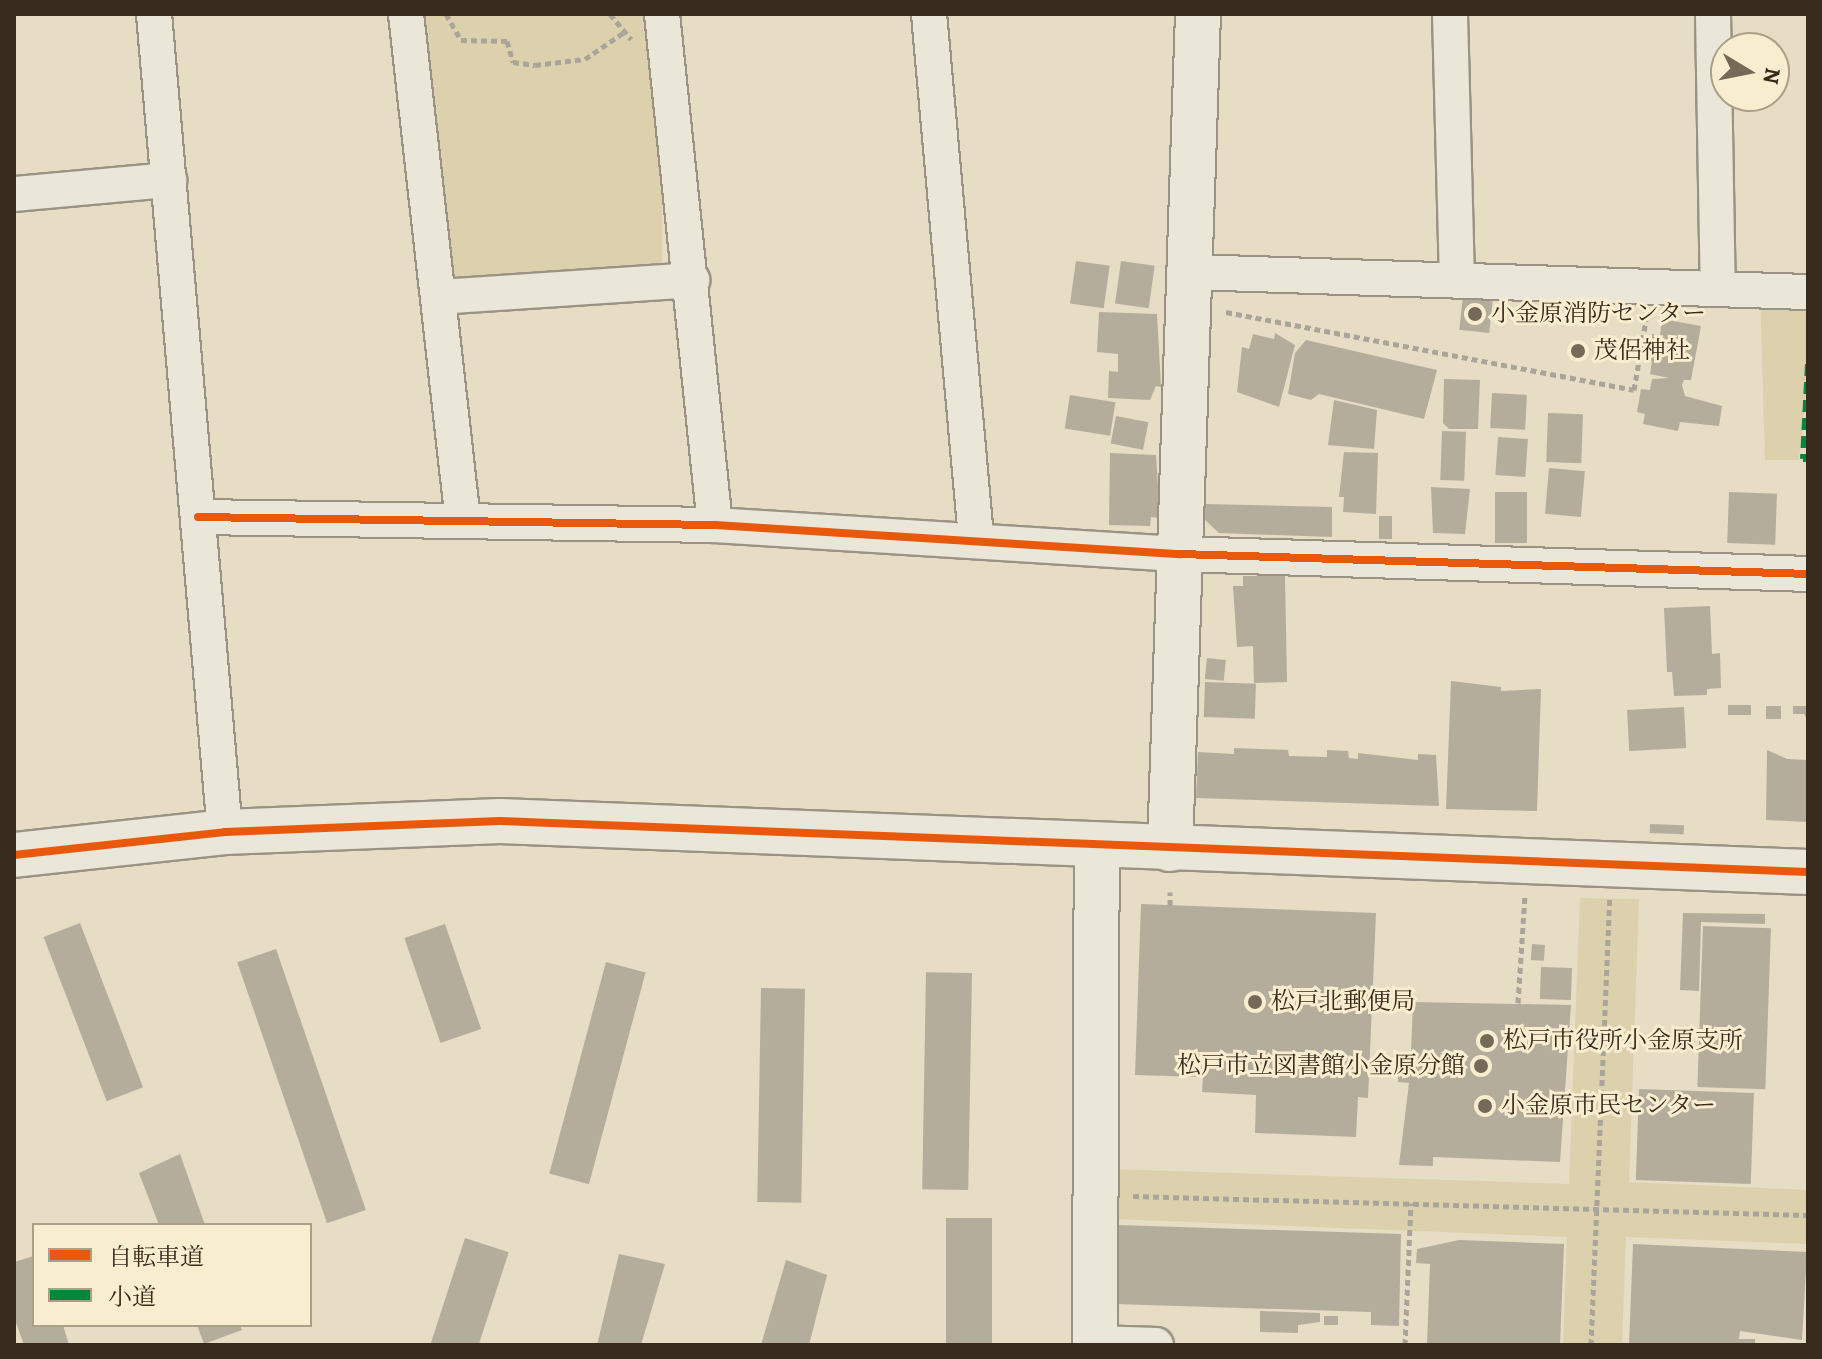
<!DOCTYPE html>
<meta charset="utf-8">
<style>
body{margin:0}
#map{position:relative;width:1822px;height:1359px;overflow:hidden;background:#e6ddc4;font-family:Alegreya,"Noto Serif JP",serif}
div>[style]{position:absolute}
.green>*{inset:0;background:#ddd0ad;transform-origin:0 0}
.building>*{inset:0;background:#b4ad9c;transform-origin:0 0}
.path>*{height:5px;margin-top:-2.5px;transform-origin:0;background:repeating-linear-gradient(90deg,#aaa59a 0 6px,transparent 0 10px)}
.roads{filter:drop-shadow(2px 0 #9a9384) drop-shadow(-2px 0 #9a9384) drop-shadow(0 2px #9a9384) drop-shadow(0 -2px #9a9384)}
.minor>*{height:34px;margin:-17px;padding:0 17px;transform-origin:17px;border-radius:17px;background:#eae6d8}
.tertiary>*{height:44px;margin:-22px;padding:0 22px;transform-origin:22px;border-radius:22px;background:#eae6d8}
.quiet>*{height:6px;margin-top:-3px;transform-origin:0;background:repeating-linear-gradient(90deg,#00873e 0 12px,transparent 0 18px)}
.cycleway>*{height:8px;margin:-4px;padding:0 4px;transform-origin:4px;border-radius:4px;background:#e8590c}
.dots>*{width:22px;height:22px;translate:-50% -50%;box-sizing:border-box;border:4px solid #f8edcf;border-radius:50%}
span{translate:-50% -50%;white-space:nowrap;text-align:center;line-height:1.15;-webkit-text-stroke:6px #f8edcf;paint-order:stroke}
.poi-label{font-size:24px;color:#382b1e}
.left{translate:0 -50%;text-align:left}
.right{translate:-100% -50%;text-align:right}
.frame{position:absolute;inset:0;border:16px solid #382b1e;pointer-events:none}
.legend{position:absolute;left:32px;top:1223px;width:280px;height:104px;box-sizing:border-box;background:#f8edcf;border:2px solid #ab9f88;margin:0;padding:10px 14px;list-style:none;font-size:24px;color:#382b1e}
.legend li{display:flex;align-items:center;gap:16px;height:40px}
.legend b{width:40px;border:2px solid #ab9f88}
.north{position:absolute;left:1710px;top:32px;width:80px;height:80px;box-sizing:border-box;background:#f8edcf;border:2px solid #ab9f88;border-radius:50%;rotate:100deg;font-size:22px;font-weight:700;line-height:32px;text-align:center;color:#382b1e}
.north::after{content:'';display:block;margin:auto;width:28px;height:36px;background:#756958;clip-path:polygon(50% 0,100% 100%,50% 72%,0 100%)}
</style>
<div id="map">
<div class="green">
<i style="left:421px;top:14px;width:241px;height:266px"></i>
<i style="clip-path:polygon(1760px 290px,1808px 292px,1808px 373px,1799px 460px,1765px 460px)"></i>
<i style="clip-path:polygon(1580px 898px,1639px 899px,1629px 1182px,1808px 1190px,1808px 1244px,1626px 1237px,1622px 1345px,1563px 1345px,1567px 1237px,1113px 1219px,1113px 1169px,1569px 1184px)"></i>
</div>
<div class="building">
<i style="left:1076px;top:261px;width:34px;height:43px;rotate:8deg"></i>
<i style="left:1121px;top:261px;width:34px;height:43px;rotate:8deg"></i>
<i style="left:1463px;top:295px;width:30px;height:35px;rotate:6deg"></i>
<i style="clip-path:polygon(1099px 312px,1157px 314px,1161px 387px,1156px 386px,1150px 400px,1108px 398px,1109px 371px,1118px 372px,1118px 354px,1097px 352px)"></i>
<i style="clip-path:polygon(1662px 319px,1701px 326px,1691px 380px,1684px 380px,1682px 385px,1685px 396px,1722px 406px,1719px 426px,1680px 422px,1678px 431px,1643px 424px,1645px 414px,1637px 412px,1641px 389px,1650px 390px,1652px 379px,1669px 378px,1650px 374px,1652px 361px,1648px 361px,1652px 334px,1660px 336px)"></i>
<i style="clip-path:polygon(1275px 333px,1295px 345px,1279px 407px,1237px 392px,1242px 347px,1249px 349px,1253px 334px,1274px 339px)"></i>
<i style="clip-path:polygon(1306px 340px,1437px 370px,1424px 419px,1319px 394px,1311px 400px,1288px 394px,1295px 353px)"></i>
<i style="clip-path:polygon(1444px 379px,1480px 380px,1478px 429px,1449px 429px,1443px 423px)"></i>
<i style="left:1492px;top:393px;width:35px;height:35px;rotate:3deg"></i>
<i style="left:1070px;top:395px;width:46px;height:34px;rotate:9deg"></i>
<i style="clip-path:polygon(1334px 400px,1377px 410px,1374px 449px,1328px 445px)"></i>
<i style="left:1548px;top:413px;width:35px;height:49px;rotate:2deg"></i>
<i style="left:1116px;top:416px;width:33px;height:28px;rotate:11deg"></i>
<i style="left:1442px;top:431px;width:24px;height:49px;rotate:2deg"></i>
<i style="left:1498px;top:437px;width:30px;height:38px;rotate:4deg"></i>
<i style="clip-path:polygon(1344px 452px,1378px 453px,1376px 514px,1343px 512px,1344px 497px,1339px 497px)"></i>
<i style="clip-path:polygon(1110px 453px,1156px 455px,1160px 518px,1151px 517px,1150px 526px,1109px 525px)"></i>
<i style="left:1549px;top:468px;width:36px;height:46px;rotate:5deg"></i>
<i style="clip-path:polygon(1431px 487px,1470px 489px,1465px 534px,1433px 533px)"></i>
<i style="left:1495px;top:492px;width:32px;height:51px"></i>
<i style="left:1729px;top:492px;width:48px;height:51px;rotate:2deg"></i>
<i style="clip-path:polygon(1205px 504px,1332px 507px,1332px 537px,1219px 533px,1204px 519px)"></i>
<i style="left:1379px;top:516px;width:13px;height:23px"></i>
<i style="clip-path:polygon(1243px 576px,1285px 576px,1287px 682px,1254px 683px,1253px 646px,1237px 647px,1233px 586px,1243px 586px)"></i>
<i style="clip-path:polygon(1710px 606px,1712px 654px,1720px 653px,1721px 688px,1707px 689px,1707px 695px,1674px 696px,1672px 672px,1667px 672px,1664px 608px)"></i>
<i style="left:1207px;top:658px;width:19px;height:21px;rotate:6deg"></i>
<i style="clip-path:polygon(1451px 681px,1501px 687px,1501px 691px,1541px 689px,1537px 811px,1446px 809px)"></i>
<i style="left:1205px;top:682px;width:51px;height:35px;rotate:2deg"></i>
<i style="left:1728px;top:705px;width:23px;height:10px"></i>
<i style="left:1766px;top:706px;width:15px;height:13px"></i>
<i style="clip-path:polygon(1793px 706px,1808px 706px,1808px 721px,1804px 714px,1793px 714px)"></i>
<i style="left:1684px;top:707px;width:41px;height:57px;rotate:87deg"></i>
<i style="clip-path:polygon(1234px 748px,1288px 750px,1289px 756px,1327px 757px,1327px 750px,1348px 751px,1349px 758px,1358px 759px,1358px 753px,1418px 760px,1418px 754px,1436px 755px,1439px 806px,1196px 798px,1198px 752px,1234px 754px)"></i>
<i style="clip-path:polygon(1767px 750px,1787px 759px,1808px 760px,1806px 822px,1766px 820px)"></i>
<i style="left:1650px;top:824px;width:34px;height:9px;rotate:2deg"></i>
<i style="clip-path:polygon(1141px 904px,1376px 913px,1368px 1098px,1358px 1097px,1356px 1137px,1255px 1133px,1256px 1095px,1202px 1092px,1203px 1077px,1135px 1075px)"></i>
<i style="clip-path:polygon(1683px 913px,1765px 914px,1765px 924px,1701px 922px,1699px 991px,1680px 990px)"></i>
<i style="left:80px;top:923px;width:176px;height:39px;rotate:69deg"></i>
<i style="left:445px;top:924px;width:111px;height:43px;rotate:71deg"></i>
<i style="left:1703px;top:926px;width:68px;height:161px;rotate:2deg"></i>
<i style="left:1532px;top:944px;width:13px;height:16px;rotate:4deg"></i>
<i style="left:276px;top:949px;width:276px;height:41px;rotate:71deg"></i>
<i style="left:606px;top:962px;width:41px;height:219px;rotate:15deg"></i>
<i style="left:1541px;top:967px;width:31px;height:32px;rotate:2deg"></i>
<i style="left:972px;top:973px;width:217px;height:46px;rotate:91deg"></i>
<i style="left:761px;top:988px;width:44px;height:214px;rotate:1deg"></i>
<i style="clip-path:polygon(1413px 1002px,1571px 1005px,1560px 1162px,1433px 1157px,1433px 1166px,1399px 1165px,1409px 1083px,1398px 1082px,1399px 1053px,1411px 1053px)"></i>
<i style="left:1639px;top:1089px;width:115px;height:91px;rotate:2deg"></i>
<i style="clip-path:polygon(180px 1154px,205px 1225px,159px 1225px,139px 1173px)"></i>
<i style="left:992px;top:1218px;width:127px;height:46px;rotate:90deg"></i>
<i style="clip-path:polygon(1118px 1225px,1401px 1234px,1399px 1326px,1371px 1325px,1371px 1312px,1115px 1304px)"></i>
<i style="left:465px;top:1238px;width:46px;height:112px;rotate:18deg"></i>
<i style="clip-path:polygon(1459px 1240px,1564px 1244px,1560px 1345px,1427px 1345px,1430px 1264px,1416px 1263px,1417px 1249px)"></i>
<i style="clip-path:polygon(1633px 1244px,1807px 1252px,1802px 1340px,1740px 1331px,1739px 1339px,1755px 1339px,1755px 1345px,1629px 1345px)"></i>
<i style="clip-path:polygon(619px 1254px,665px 1264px,641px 1345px,597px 1345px)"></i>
<i style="clip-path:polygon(34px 1256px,34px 1325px,63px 1325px,69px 1345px,24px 1345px,14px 1317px,14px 1262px)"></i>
<i style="clip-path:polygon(786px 1260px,827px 1275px,809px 1345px,761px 1345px)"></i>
<i style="clip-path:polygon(1260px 1311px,1320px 1313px,1320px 1322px,1298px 1325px,1298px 1333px,1260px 1332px)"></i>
<i style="left:1324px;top:1316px;width:14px;height:9px"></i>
<i style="clip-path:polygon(197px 1325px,240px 1325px,242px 1330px,204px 1344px)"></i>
</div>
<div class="path">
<i style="left:446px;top:14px;width:30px;rotate:60deg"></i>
<i style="left:461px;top:40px;width:46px;rotate:1.2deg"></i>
<i style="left:507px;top:41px;width:22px;rotate:74deg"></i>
<i style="left:513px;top:62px;width:22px;rotate:8deg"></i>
<i style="left:535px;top:65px;width:50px;rotate:-6.8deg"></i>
<i style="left:585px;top:59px;width:46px;rotate:-34.4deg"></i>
<i style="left:610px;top:14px;width:33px;rotate:50deg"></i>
<i style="left:1226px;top:312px;width:415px;rotate:10.8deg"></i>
<i style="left:1634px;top:390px;width:71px;rotate:-80.3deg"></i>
<i style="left:1170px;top:905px;width:13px;rotate:-90deg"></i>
<i style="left:1518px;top:1003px;width:107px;rotate:-86.3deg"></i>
<i style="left:1133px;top:1196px;width:675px;rotate:1.61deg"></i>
<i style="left:1405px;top:1345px;width:142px;rotate:-87.6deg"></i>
<i style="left:1591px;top:1345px;width:446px;rotate:-87.6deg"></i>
</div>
<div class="roads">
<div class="minor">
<i style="left:154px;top:14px;width:821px;rotate:85.04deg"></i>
<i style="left:406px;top:14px;width:510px;rotate:83.59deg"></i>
<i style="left:662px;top:14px;width:514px;rotate:84.08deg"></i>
<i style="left:929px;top:14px;width:526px;rotate:84.87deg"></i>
<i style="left:1450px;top:14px;width:266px;rotate:88.5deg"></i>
<i style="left:1713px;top:14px;width:274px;rotate:89deg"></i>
<i style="left:14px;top:194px;width:156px;rotate:-5.2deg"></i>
<i style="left:1191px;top:272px;width:617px;rotate:1.86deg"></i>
<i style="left:439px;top:297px;width:254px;rotate:-3.8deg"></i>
<i style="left:198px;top:517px;width:517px;rotate:0.89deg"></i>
<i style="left:715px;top:525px;width:466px;rotate:3.6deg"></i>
<i style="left:1180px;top:554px;width:628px;rotate:1.82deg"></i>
<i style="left:1095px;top:1343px;width:61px;rotate:1.9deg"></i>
</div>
<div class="tertiary">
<i style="left:1170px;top:849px;width:835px;rotate:-88.08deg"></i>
<i style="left:14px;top:855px;width:212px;rotate:-6.2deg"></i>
<i style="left:225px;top:832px;width:275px;rotate:-2.3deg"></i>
<i style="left:500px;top:821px;width:1309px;rotate:2.23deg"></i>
<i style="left:1095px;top:1345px;width:499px;rotate:-89.8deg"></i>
</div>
</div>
<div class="quiet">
<i style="left:1808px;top:364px;width:95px;rotate:93deg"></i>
<i style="left:1803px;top:459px;width:5px"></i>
</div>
<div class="cycleway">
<i style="left:198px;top:517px;width:517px;rotate:0.89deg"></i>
<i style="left:715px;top:525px;width:466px;rotate:3.6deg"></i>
<i style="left:1180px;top:554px;width:628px;rotate:1.82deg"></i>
<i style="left:14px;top:855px;width:212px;rotate:-6.2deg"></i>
<i style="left:225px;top:832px;width:275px;rotate:-2.3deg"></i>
<i style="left:500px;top:821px;width:1309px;rotate:2.23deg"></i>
</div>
<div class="dots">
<i style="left:1475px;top:314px;background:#756958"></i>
<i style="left:1578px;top:351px;background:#756958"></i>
<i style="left:1255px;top:1002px;background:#756958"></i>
<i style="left:1487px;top:1041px;background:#756958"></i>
<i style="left:1481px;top:1066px;background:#756958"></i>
<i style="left:1485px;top:1106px;background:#756958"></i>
</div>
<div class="poi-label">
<span class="left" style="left:1491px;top:314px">小金原消防センター</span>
<span class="left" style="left:1594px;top:351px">茂侶神社</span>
<span class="left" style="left:1271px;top:1002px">松戸北郵便局</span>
<span class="left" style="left:1503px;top:1041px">松戸市役所小金原支所</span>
<span class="right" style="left:1465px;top:1066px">松戸市立図書館小金原分館</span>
<span class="left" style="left:1501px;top:1106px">小金原市民センター</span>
</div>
<div class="frame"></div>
<ul class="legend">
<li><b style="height:10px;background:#e8590c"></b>自転車道</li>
<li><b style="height:10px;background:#00873e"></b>小道</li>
</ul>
<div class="north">N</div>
</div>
